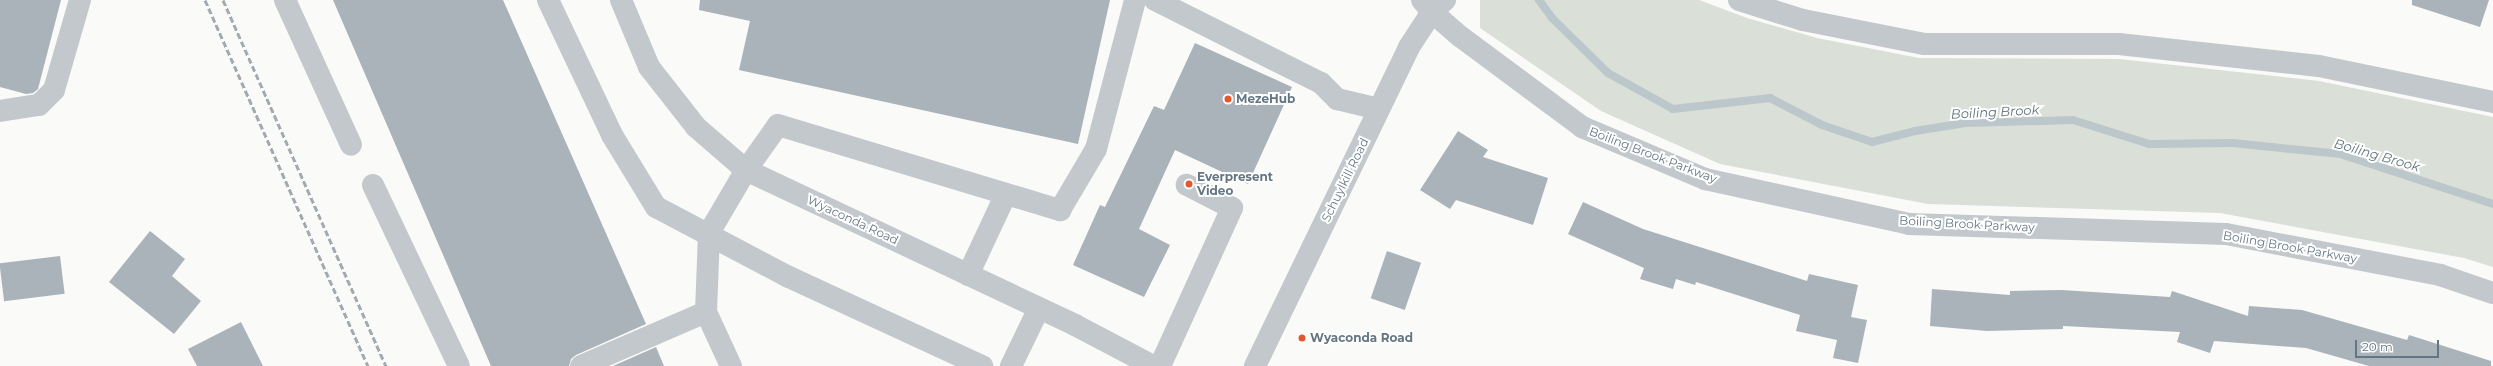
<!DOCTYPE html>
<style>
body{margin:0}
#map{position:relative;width:2493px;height:366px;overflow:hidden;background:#fafaf8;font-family:Montserrat,sans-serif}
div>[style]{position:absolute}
.green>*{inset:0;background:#dadfd7}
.stream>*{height:8px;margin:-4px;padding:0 4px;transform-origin:4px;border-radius:4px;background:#bbc7cb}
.building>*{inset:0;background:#aab3b9;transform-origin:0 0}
.minor>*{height:22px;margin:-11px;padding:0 11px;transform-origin:11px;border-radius:11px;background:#c3c8cc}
.rail>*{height:3px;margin-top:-1.5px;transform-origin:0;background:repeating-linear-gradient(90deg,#a2aab0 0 6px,transparent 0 9px)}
.dots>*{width:11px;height:11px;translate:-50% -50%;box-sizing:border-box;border:2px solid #fff;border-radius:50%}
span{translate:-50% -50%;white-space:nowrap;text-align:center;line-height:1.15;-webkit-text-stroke:4px #fff;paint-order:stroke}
.poi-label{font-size:12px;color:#657683;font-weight:700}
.left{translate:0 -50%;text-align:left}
.street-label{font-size:12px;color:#657683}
.water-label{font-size:13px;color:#60757c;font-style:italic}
.scale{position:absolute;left:2355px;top:340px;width:84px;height:18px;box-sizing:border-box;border:2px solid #657683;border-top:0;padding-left:5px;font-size:12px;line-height:14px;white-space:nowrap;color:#657683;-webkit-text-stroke:3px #fff;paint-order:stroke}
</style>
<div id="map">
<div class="green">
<i style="clip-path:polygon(1480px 0,1699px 0,1747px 18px,1817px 38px,1919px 58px,2119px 59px,2319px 81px,2493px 117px,2493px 267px,2464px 258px,2220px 213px,1928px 204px,1720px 164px,1601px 111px,1480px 28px)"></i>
</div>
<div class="stream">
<i style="left:1539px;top:0;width:22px;rotate:54deg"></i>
<i style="left:1552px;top:18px;width:78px;rotate:44.5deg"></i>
<i style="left:1608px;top:73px;width:74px;rotate:29deg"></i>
<i style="left:1673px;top:109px;width:98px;rotate:-6.5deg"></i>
<i style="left:1770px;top:98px;width:59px;rotate:27.4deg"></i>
<i style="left:1822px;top:125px;width:53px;rotate:18.8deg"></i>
<i style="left:1872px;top:142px;width:44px;rotate:-14.3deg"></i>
<i style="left:1915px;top:131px;width:51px;rotate:-9.1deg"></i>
<i style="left:1965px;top:123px;width:108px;rotate:-1.6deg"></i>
<i style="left:2073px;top:120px;width:80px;rotate:17.5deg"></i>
<i style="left:2149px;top:144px;width:84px;rotate:-0.7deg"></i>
<i style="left:2233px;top:143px;width:108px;rotate:5.9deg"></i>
<i style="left:2340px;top:154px;width:161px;rotate:18.1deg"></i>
</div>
<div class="building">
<i style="clip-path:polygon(0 0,61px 0,38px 89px,33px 93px,26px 94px,0 87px)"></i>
<i style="clip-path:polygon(333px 0,503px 0,646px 324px,576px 355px,571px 359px,569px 366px,491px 366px)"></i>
<i style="clip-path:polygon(700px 0,1110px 0,1078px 144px,739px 70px,750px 21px,699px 10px)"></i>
<i style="clip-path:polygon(2412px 0,2489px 0,2480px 27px,2412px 5px)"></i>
<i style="clip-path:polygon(1195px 43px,1292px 87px,1248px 184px,1175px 150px,1139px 229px,1170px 245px,1144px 297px,1073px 265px,1100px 205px,1105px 207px,1154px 106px,1164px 110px)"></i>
<i style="clip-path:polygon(1458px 131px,1488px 150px,1483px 157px,1548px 178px,1533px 225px,1456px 200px,1450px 209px,1420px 190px)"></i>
<i style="clip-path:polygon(1583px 202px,1643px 229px,1807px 281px,1809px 274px,1858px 285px,1851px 317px,1867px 320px,1858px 363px,1833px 358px,1837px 340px,1796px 331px,1800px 315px,1696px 282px,1695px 285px,1676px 279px,1673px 289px,1640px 279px,1644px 268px,1568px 234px)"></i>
<i style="clip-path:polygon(150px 231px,185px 259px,172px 276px,201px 301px,174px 334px,109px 282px)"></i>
<i style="left:1387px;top:251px;width:36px;height:50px;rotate:19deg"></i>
<i style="left:60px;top:256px;width:38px;height:61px;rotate:83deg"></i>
<i style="clip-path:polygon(1932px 289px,2010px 295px,2010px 291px,2062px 290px,2170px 297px,2172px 291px,2248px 316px,2249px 306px,2302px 310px,2407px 340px,2409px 335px,2491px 361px,2491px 366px,2369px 366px,2306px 348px,2214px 341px,2210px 353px,2177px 342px,2180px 332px,2063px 326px,2063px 329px,1987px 331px,1930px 326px)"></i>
<i style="clip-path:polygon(241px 322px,263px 366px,197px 366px,188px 349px)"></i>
<i style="clip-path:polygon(656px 347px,664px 366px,613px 366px)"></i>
</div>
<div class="minor">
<i style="left:285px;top:0;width:159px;rotate:65.5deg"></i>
<i style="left:548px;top:0;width:149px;rotate:64.6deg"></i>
<i style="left:612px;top:135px;width:84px;rotate:58.6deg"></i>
<i style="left:656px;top:207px;width:150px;rotate:27.8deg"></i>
<i style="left:789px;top:277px;width:213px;rotate:24.8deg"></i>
<i style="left:621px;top:0;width:73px;rotate:67.3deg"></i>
<i style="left:649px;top:67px;width:76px;rotate:51.9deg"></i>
<i style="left:696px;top:127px;width:66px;rotate:40.7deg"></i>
<i style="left:746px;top:170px;width:364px;rotate:25.2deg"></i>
<i style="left:1075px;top:325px;width:88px;rotate:27.7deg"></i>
<i style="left:1155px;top:0;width:186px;rotate:26.6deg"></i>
<i style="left:1321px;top:83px;width:23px;rotate:45deg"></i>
<i style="left:1337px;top:99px;width:43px;rotate:13.4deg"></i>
<i style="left:1422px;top:0;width:16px;rotate:50deg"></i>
<i style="left:1432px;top:12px;width:38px;rotate:41deg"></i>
<i style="left:1461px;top:37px;width:151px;rotate:36.6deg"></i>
<i style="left:1582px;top:127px;width:134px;rotate:22.9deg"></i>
<i style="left:1705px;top:179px;width:209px;rotate:12.4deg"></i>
<i style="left:1909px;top:224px;width:317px;rotate:1.8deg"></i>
<i style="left:2226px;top:234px;width:218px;rotate:10.8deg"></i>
<i style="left:2440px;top:275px;width:56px;rotate:18.8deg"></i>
<i style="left:1739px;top:0;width:67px;rotate:17.4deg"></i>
<i style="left:1803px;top:20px;width:123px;rotate:11.2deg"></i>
<i style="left:1924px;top:44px;width:195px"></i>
<i style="left:2119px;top:44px;width:201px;rotate:6.3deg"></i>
<i style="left:2319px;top:66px;width:178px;rotate:11.7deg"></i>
<i style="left:0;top:111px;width:39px;rotate:-9deg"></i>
<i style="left:39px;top:105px;width:21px;rotate:-45deg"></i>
<i style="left:54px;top:90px;width:94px;rotate:-73.9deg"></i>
<i style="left:373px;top:185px;width:200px;rotate:64.6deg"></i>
<i style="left:968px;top:275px;width:89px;rotate:-64.9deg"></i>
<i style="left:581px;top:366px;width:136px;rotate:-23.4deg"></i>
<i style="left:731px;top:366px;width:60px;rotate:-114.8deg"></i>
<i style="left:706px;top:312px;width:79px;rotate:-87.8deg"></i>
<i style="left:709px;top:233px;width:73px;rotate:-59.6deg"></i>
<i style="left:746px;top:170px;width:55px;rotate:-54.6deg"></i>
<i style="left:778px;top:125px;width:295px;rotate:16.8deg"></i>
<i style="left:1060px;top:210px;width:71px;rotate:-59.5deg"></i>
<i style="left:1096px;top:149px;width:154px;rotate:-75.3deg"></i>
<i style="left:1011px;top:366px;width:64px;rotate:-64.2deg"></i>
<i style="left:1160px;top:366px;width:174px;rotate:-65.5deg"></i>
<i style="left:1232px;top:208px;width:51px;rotate:-152.9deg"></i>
<i style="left:1255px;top:366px;width:354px;rotate:-64.2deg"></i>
<i style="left:1409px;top:47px;width:42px;rotate:-56.7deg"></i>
<i style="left:1432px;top:12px;width:18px;rotate:-43deg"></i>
</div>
<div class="rail">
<i style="left:205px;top:0;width:401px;rotate:66deg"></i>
<i style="left:223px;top:0;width:401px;rotate:66deg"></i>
</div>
<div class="dots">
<i style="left:1228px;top:99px;background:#e4572e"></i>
<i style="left:1189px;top:184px;background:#e4572e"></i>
<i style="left:1302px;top:338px;background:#e4572e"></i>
</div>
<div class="poi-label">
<span class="left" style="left:1236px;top:99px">MezeHub</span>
<span class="left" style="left:1197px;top:184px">Everpresent<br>Video</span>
<span class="left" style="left:1310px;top:338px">Wyaconda Road</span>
</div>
<div class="street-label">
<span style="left:1653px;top:155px;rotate:21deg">Boiling Brook Parkway</span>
<span style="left:1345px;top:180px;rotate:-64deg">Schuylkill Road</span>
<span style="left:853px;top:220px;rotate:25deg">Wyaconda Road</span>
<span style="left:1967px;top:224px;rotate:3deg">Boiling Brook Parkway</span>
<span style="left:2290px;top:247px;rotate:10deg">Boiling Brook Parkway</span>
</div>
<div class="water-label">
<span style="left:1995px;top:112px;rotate:-3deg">Boiling Brook</span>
<span style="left:2377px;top:155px;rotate:16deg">Boiling Brook</span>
</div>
<div class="scale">20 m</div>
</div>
